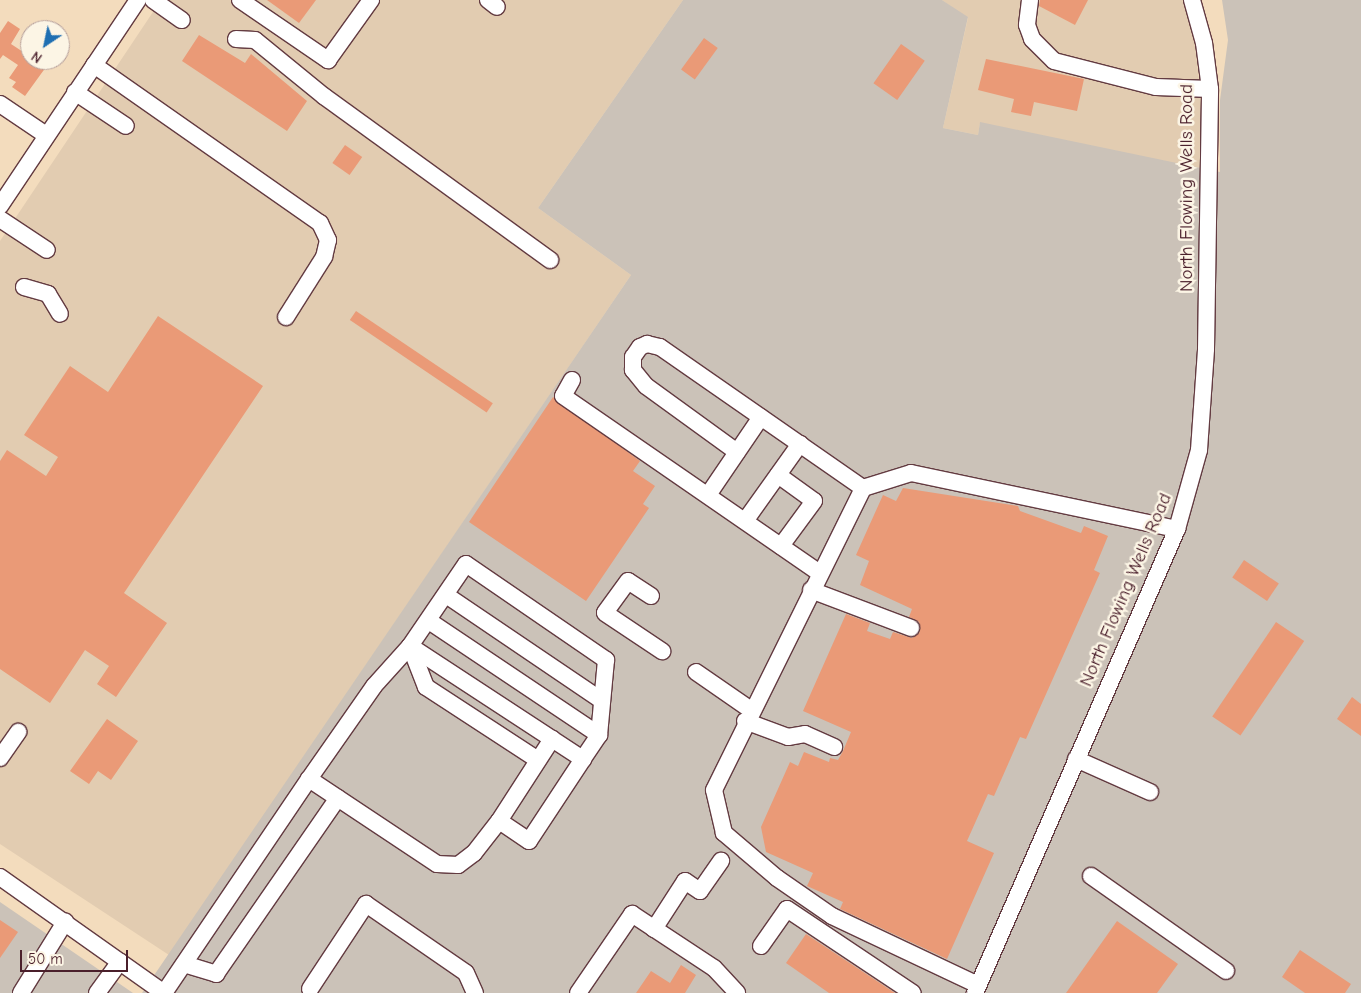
<!DOCTYPE html>
<style>
body{margin:0}
#map{position:relative;width:1361px;height:993px;overflow:hidden;background:#f3dcbd;font-family:"Comic Neue",sans-serif}
div>[style]{position:absolute}
.built>*{inset:0;background:#e2ccb1}
.industrial>*{inset:0;background:#cbc2b8}
.building>*{inset:0;background:#ea9a77;transform-origin:0 0}
.roads{filter:drop-shadow(1px 0 #633b41) drop-shadow(-1px 0 #633b41) drop-shadow(0 1px #633b41) drop-shadow(0 -1px #633b41)}
.minor>*{height:16px;margin:-8px;padding:0 8px;transform-origin:8px;border-radius:8px;background:#fff}
span{translate:-50% -50%;white-space:nowrap;text-align:center;line-height:1.15;-webkit-text-stroke:5px #fcf5e5;paint-order:stroke}
.street-label{font-size:19px;color:#4a1f2b}
.north{position:absolute;left:20px;top:20px;width:50px;height:50px;box-sizing:border-box;background:#fcf5e5;border:1px solid #b59f9b;border-radius:50%;rotate:214deg;font-size:14px;font-weight:700;line-height:20px;text-align:center;color:#4a1f2b}
.north::after{content:'';display:block;margin:auto;width:18px;height:22px;background:#1f6fb2;clip-path:polygon(50% 0,100% 100%,50% 72%,0 100%)}
.scale{position:absolute;left:20px;top:950px;width:108px;height:22px;box-sizing:border-box;border:2px solid #4a1f2b;border-top:0;padding-left:6px;font-size:15px;line-height:18px;white-space:nowrap;color:#4a1f2b;-webkit-text-stroke:4px #fcf5e5;paint-order:stroke}
</style>
<div id="map">
<div class="built">
<i style="clip-path:polygon(161px 0,683px 0,538px 208px,631px 275px,169px 955px,0 844px,0 241px)"></i>
<i style="clip-path:polygon(942px 0,1182px 0,1194px 32px,1202px 112px,1201px 171px,980px 123px,978px 135px,943px 128px,968px 18px)"></i>
</div>
<div class="industrial">
<i style="clip-path:polygon(683px 0,942px 0,968px 17px,943px 128px,978px 135px,980px 122px,1220px 172px,1220px 100px,1228px 40px,1222px 0,1361px 0,1361px 993px,142px 993px,631px 275px,538px 208px)"></i>
<i style="clip-path:polygon(0 902px,133px 993px,0 993px)"></i>
</div>
<div class="building">
<i style="clip-path:polygon(267px 0,316px 0,299px 23px)"></i>
<i style="clip-path:polygon(1040px 0,1088px 0,1075px 25px,1039px 6px)"></i>
<i style="clip-path:polygon(8px 21px,20px 29px,11px 44px,46px 67px,25px 96px,12px 87px,16px 82px,9px 78px,18px 65px,3px 55px,0 59px,0 33px)"></i>
<i style="clip-path:polygon(199px 35px,245px 63px,251px 54px,307px 101px,287px 131px,182px 61px)"></i>
<i style="left:704px;top:38px;width:17px;height:39px;rotate:36deg"></i>
<i style="left:901px;top:44px;width:29px;height:48px;rotate:35deg"></i>
<i style="clip-path:polygon(986px 59px,1084px 79px,1077px 111px,1034px 102px,1031px 116px,1011px 112px,1014px 99px,978px 90px)"></i>
<i style="left:345px;top:145px;width:21px;height:22px;rotate:35deg"></i>
<i style="left:356px;top:311px;width:165px;height:11px;rotate:34deg"></i>
<i style="clip-path:polygon(158px 316px,263px 386px,124px 593px,167px 623px,116px 697px,97px 684px,109px 666px,85px 650px,50px 703px,0 669px,0 461px,7px 450px,46px 476px,58px 457px,24px 435px,70px 366px,108px 392px)"></i>
<i style="clip-path:polygon(553px 397px,640px 461px,633px 471px,655px 486px,643px 504px,649px 508px,586px 601px,469px 522px)"></i>
<i style="clip-path:polygon(903px 488px,1018px 506px,1020px 511px,1081px 533px,1084px 526px,1108px 536px,1094px 570px,1100px 573px,1026px 739px,1020px 737px,994px 796px,988px 794px,967px 841px,994px 853px,947px 959px,840px 909px,843px 902px,807px 886px,813px 873px,766px 852px,761px 827px,790px 762px,798px 766px,804px 752px,829px 762px,830px 758px,838px 760px,843px 751px,851px 732px,803px 711px,846px 614px,870px 623px,867px 631px,890px 639px,893px 632px,912px 638px,920px 632px,919px 622px,909px 617px,912px 609px,860px 585px,869px 561px,856px 555px,883px 495px,896px 501px)"></i>
<i style="left:1244px;top:560px;width:42px;height:21px;rotate:34deg"></i>
<i style="left:1276px;top:622px;width:34px;height:114px;rotate:34deg"></i>
<i style="clip-path:polygon(1352px 697px,1361px 704px,1361px 736px,1337px 719px)"></i>
<i style="clip-path:polygon(107px 719px,138px 741px,111px 780px,98px 771px,89px 784px,70px 771px)"></i>
<i style="clip-path:polygon(0 920px,18px 932px,0 958px)"></i>
<i style="clip-path:polygon(1117px 921px,1178px 964px,1157px 993px,1066px 993px)"></i>
<i style="clip-path:polygon(806px 934px,895px 993px,829px 993px,786px 963px)"></i>
<i style="clip-path:polygon(1300px 950px,1351px 984px,1345px 993px,1305px 993px,1282px 977px)"></i>
<i style="clip-path:polygon(681px 965px,696px 975px,685px 993px,636px 993px,651px 971px,670px 983px)"></i>
</div>
<div class="roads">
<div class="minor">
<i style="left:153px;top:0;width:35px;rotate:35deg"></i>
<i style="left:240px;top:0;width:107px;rotate:34.3deg"></i>
<i style="left:328px;top:60px;width:74px;rotate:-54.4deg"></i>
<i style="left:488px;top:0;width:11px;rotate:38deg"></i>
<i style="left:1030px;top:0;width:25px;rotate:97deg"></i>
<i style="left:1027px;top:25px;width:15px;rotate:70deg"></i>
<i style="left:1032px;top:39px;width:31px;rotate:45deg"></i>
<i style="left:1054px;top:61px;width:105px;rotate:14.3deg"></i>
<i style="left:1156px;top:87px;width:54px;rotate:2.1deg"></i>
<i style="left:236px;top:39px;width:19px;rotate:3deg"></i>
<i style="left:255px;top:40px;width:90px;rotate:39.2deg"></i>
<i style="left:325px;top:97px;width:278px;rotate:35.9deg"></i>
<i style="left:94px;top:65px;width:276px;rotate:35deg"></i>
<i style="left:320px;top:223px;width:19px;rotate:65deg"></i>
<i style="left:328px;top:240px;width:17px;rotate:103deg"></i>
<i style="left:324px;top:257px;width:71px;rotate:122.3deg"></i>
<i style="left:75px;top:92px;width:61px;rotate:33.7deg"></i>
<i style="left:0;top:104px;width:55px;rotate:34deg"></i>
<i style="left:0;top:206px;width:248px;rotate:-56.2deg"></i>
<i style="left:0;top:219px;width:56px;rotate:33.4deg"></i>
<i style="left:24px;top:287px;width:25px;rotate:16deg"></i>
<i style="left:48px;top:294px;width:23px;rotate:59deg"></i>
<i style="left:572px;top:380px;width:18px;rotate:119deg"></i>
<i style="left:563px;top:396px;width:312px;rotate:34.6deg"></i>
<i style="left:737px;top:452px;width:112px;rotate:-144deg"></i>
<i style="left:646px;top:386px;width:21px;rotate:-129deg"></i>
<i style="left:633px;top:370px;width:13px;rotate:-90deg"></i>
<i style="left:633px;top:357px;width:12px;rotate:-55deg"></i>
<i style="left:640px;top:347px;width:8px;rotate:-23deg"></i>
<i style="left:647px;top:344px;width:13px;rotate:13deg"></i>
<i style="left:660px;top:347px;width:247px;rotate:34.8deg"></i>
<i style="left:778px;top:475px;width:44px;rotate:35.8deg"></i>
<i style="left:814px;top:501px;width:56px;rotate:126.3deg"></i>
<i style="left:708px;top:495px;width:94px;rotate:-55.8deg"></i>
<i style="left:745px;top:521px;width:95px;rotate:-54.5deg"></i>
<i style="left:811px;top:590px;width:107px;rotate:20.8deg"></i>
<i style="left:446px;top:595px;width:187px;rotate:34.1deg"></i>
<i style="left:651px;top:596px;width:27px;rotate:-147deg"></i>
<i style="left:628px;top:581px;width:39px;rotate:126deg"></i>
<i style="left:605px;top:613px;width:69px;rotate:33.7deg"></i>
<i style="left:429px;top:621px;width:205px;rotate:33.8deg"></i>
<i style="left:696px;top:672px;width:67px;rotate:34.6deg"></i>
<i style="left:745px;top:721px;width:46px;rotate:20.4deg"></i>
<i style="left:788px;top:737px;width:17px;rotate:-10deg"></i>
<i style="left:805px;top:734px;width:32px;rotate:24deg"></i>
<i style="left:0;top:758px;width:32px;rotate:-55deg"></i>
<i style="left:1076px;top:759px;width:81px;rotate:24deg"></i>
<i style="left:538px;top:760px;width:134px;rotate:-146.9deg"></i>
<i style="left:426px;top:687px;width:44px;rotate:-111.3deg"></i>
<i style="left:410px;top:646px;width:99px;rotate:-55.7deg"></i>
<i style="left:466px;top:564px;width:170px;rotate:34.4deg"></i>
<i style="left:606px;top:660px;width:75px;rotate:95.3deg"></i>
<i style="left:599px;top:735px;width:29px;rotate:124deg"></i>
<i style="left:499px;top:821px;width:98px;rotate:-57.1deg"></i>
<i style="left:1091px;top:876px;width:165px;rotate:35.1deg"></i>
<i style="left:0;top:877px;width:201px;rotate:35.3deg"></i>
<i style="left:654px;top:929px;width:57px;rotate:-57.1deg"></i>
<i style="left:685px;top:881px;width:18px;rotate:34deg"></i>
<i style="left:700px;top:891px;width:37px;rotate:-55deg"></i>
<i style="left:761px;top:946px;width:45px;rotate:-54.9deg"></i>
<i style="left:787px;top:909px;width:151px;rotate:33.7deg"></i>
<i style="left:184px;top:964px;width:34px;rotate:17deg"></i>
<i style="left:216px;top:974px;width:214px;rotate:-55.3deg"></i>
<i style="left:978px;top:985px;width:161px;rotate:-154.7deg"></i>
<i style="left:832px;top:916px;width:67px;rotate:-145.4deg"></i>
<i style="left:777px;top:878px;width:70px;rotate:-139.7deg"></i>
<i style="left:724px;top:833px;width:44px;rotate:-103.1deg"></i>
<i style="left:714px;top:790px;width:337px;rotate:-63.7deg"></i>
<i style="left:863px;top:488px;width:50px;rotate:-17.4deg"></i>
<i style="left:911px;top:473px;width:272px;rotate:11.9deg"></i>
<i style="left:310px;top:989px;width:102px;rotate:-56.6deg"></i>
<i style="left:366px;top:904px;width:121px;rotate:34.6deg"></i>
<i style="left:466px;top:973px;width:22px;rotate:66deg"></i>
<i style="left:21px;top:993px;width:84px;rotate:-58.2deg"></i>
<i style="left:97px;top:993px;width:39px;rotate:-54deg"></i>
<i style="left:164px;top:993px;width:258px;rotate:-55.9deg"></i>
<i style="left:309px;top:779px;width:113px;rotate:-55deg"></i>
<i style="left:374px;top:686px;width:54px;rotate:-48deg"></i>
<i style="left:410px;top:646px;width:207px;rotate:33.2deg"></i>
<i style="left:583px;top:759px;width:98px;rotate:123.4deg"></i>
<i style="left:529px;top:841px;width:36px;rotate:-146deg"></i>
<i style="left:499px;top:821px;width:41px;rotate:128deg"></i>
<i style="left:474px;top:853px;width:20px;rotate:143deg"></i>
<i style="left:458px;top:865px;width:21px;rotate:-177deg"></i>
<i style="left:437px;top:864px;width:154px;rotate:-146.4deg"></i>
<i style="left:578px;top:993px;width:96px;rotate:-55.6deg"></i>
<i style="left:632px;top:914px;width:98px;rotate:33.4deg"></i>
<i style="left:714px;top:968px;width:34px;rotate:47deg"></i>
<i style="left:975px;top:993px;width:506px;rotate:-66.47deg"></i>
<i style="left:1177px;top:529px;width:82px;rotate:-74.4deg"></i>
<i style="left:1199px;top:450px;width:101px;rotate:-86deg"></i>
<i style="left:1206px;top:349px;width:260px;rotate:-89.1deg"></i>
<i style="left:1210px;top:89px;width:46px;rotate:-97.4deg"></i>
<i style="left:1204px;top:43px;width:45px;rotate:-105.6deg"></i>
</div>
</div>
<div class="street-label">
<span style="left:1187px;top:188px;rotate:-90deg">North Flowing Wells Road</span>
<span style="left:1126px;top:590px;rotate:-67deg">North Flowing Wells Road</span>
</div>
<div class="north">N</div>
<div class="scale">50 m</div>
</div>
